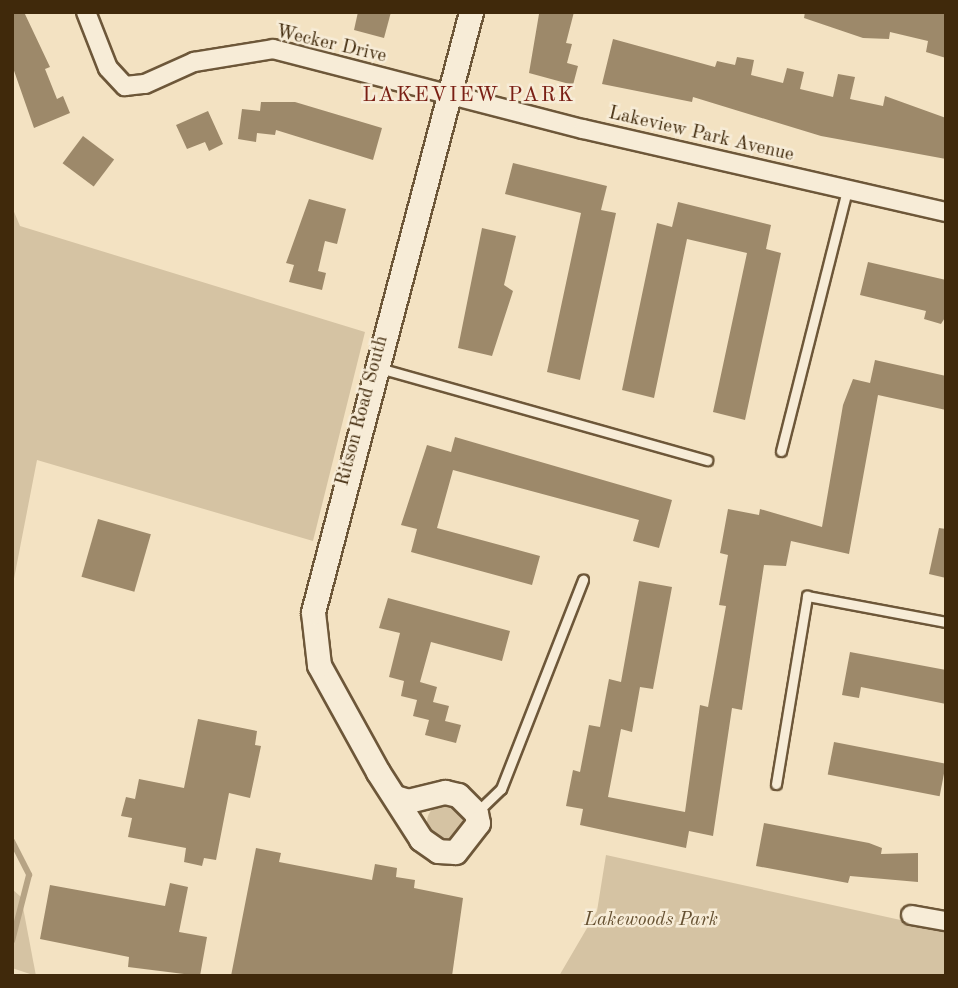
<!DOCTYPE html>
<style>
body{margin:0}
#map{position:relative;width:958px;height:988px;overflow:hidden;background:#f3e2c2;font-family:"Old Standard TT",serif}
div>[style]{position:absolute}
.green>*{inset:0;background:#d5c3a3}
.round{border-radius:50%}
.stream>*{height:6px;margin:-3px;padding:0 3px;transform-origin:3px;border-radius:3px;background:#b6a384}
.building>*{inset:0;background:#9d896a;transform-origin:0 0}
.roads{filter:drop-shadow(2px 0 #6d5739) drop-shadow(-2px 0 #6d5739) drop-shadow(0 2px #6d5739) drop-shadow(0 -2px #6d5739)}
.service>*{height:9px;margin:-4.5px;padding:0 4.5px;transform-origin:4.5px;border-radius:4.5px;background:#f7ecd7}
.minor>*{height:18px;margin:-9px;padding:0 9px;transform-origin:9px;border-radius:9px;background:#f7ecd7}
.tertiary>*{height:23px;margin:-11.5px;padding:0 11.5px;transform-origin:11.5px;border-radius:11.5px;background:#f7ecd7}
span{translate:-50% -50%;white-space:nowrap;text-align:center;line-height:1.15;-webkit-text-stroke:5px #f7ecd7;paint-order:stroke}
.street-label{font-size:19px;color:#40290b}
.park-label{font-size:19px;color:#655031;font-style:italic}
.neighbourhood-label{font-size:21px;color:#7a1f14;letter-spacing:2px}
.frame{position:absolute;inset:0;border:14px solid #40290b;pointer-events:none}
</style>
<div id="map">
<div class="green">
<i style="clip-path:polygon(12px 207px,20px 226px,365px 332px,313px 541px,37px 460px,12px 589px)"></i>
<i class="round" style="left:427px;top:804px;width:36px;height:36px"></i>
<i style="clip-path:polygon(606px 855px,946px 930px,946px 976px,559px 976px,597px 911px)"></i>
<i style="clip-path:polygon(12px 889px,21px 897px,36px 976px,12px 968px)"></i>
</div>
<div class="stream">
<i style="left:12px;top:841px;width:38px;rotate:63deg"></i>
<i style="left:29px;top:875px;width:68px;rotate:104.4deg"></i>
</div>
<div class="building">
<i style="clip-path:polygon(12px 12px,24px 12px,50px 67px,45px 69px,57px 99px,63px 96px,70px 113px,34px 128px,12px 65px)"></i>
<i style="clip-path:polygon(358px 12px,391px 12px,384px 38px,354px 30px)"></i>
<i style="clip-path:polygon(550px 12px,574px 12px,566px 43px,572px 44px,567px 63px,578px 66px,573px 85px,529px 73px,539px 14px)"></i>
<i style="clip-path:polygon(805px 12px,946px 12px,946px 58px,926px 52px,928px 41px,890px 32px,889px 39px,863px 38px,804px 18px)"></i>
<i style="clip-path:polygon(613px 39px,715px 67px,717px 61px,735px 65px,737px 57px,754px 60px,751px 75px,783px 83px,787px 68px,804px 72px,800px 89px,833px 97px,838px 74px,855px 77px,850px 99px,883px 106px,885px 96px,946px 118px,946px 159px,821px 136px,693px 97px,692px 102px,602px 84px)"></i>
<i style="clip-path:polygon(261px 102px,295px 102px,382px 128px,373px 160px,276px 130px,275px 135px,257px 133px,256px 142px,238px 139px,242px 109px,260px 111px)"></i>
<i style="clip-path:polygon(208px 111px,223px 144px,209px 151px,205px 142px,187px 149px,176px 125px)"></i>
<i style="left:83px;top:136px;width:39px;height:34px;rotate:37deg"></i>
<i style="clip-path:polygon(513px 163px,607px 186px,601px 210px,616px 213px,580px 380px,547px 372px,581px 213px,505px 194px)"></i>
<i style="clip-path:polygon(309px 199px,346px 209px,337px 244px,325px 241px,318px 271px,326px 273px,322px 290px,289px 282px,294px 265px,286px 263px)"></i>
<i style="clip-path:polygon(678px 202px,771px 225px,766px 249px,781px 253px,745px 420px,713px 412px,747px 253px,687px 239px,654px 398px,622px 390px,657px 223px,672px 227px)"></i>
<i style="clip-path:polygon(482px 228px,516px 236px,504px 285px,513px 291px,492px 356px,458px 348px)"></i>
<i style="clip-path:polygon(868px 262px,946px 280px,946px 316px,941px 324px,924px 319px,926px 311px,860px 295px)"></i>
<i style="clip-path:polygon(875px 360px,946px 376px,946px 410px,878px 395px,849px 554px,791px 541px,786px 566px,764px 565px,742px 710px,732px 708px,713px 836px,689px 831px,686px 848px,580px 825px,583px 809px,566px 806px,573px 770px,580px 772px,589px 725px,600px 727px,609px 679px,621px 682px,639px 581px,672px 587px,653px 689px,640px 687px,632px 732px,621px 729px,608px 797px,685px 812px,700px 705px,708px 707px,726px 606px,719px 605px,728px 555px,720px 553px,728px 509px,759px 515px,760px 509px,822px 527px,843px 405px,853px 379px,870px 383px)"></i>
<i style="clip-path:polygon(455px 437px,672px 500px,659px 548px,633px 541px,639px 520px,453px 470px,437px 528px,540px 556px,532px 585px,411px 552px,417px 529px,401px 525px,427px 445px,451px 452px)"></i>
<i style="left:98px;top:519px;width:55px;height:60px;rotate:16deg"></i>
<i style="clip-path:polygon(939px 528px,946px 529px,946px 578px,929px 574px)"></i>
<i style="clip-path:polygon(388px 598px,510px 631px,502px 661px,431px 642px,420px 682px,437px 687px,433px 702px,449px 706px,445px 721px,461px 725px,456px 743px,425px 735px,429px 720px,413px 716px,417px 700px,401px 696px,404px 681px,389px 677px,400px 633px,379px 628px)"></i>
<i style="clip-path:polygon(850px 652px,946px 670px,946px 704px,861px 687px,859px 698px,842px 695px)"></i>
<i style="clip-path:polygon(198px 719px,257px 731px,255px 745px,261px 746px,250px 798px,229px 793px,216px 860px,204px 858px,202px 866px,184px 862px,186px 848px,128px 837px,132px 818px,121px 816px,126px 797px,135px 799px,139px 779px,184px 788px)"></i>
<i style="left:834px;top:742px;width:114px;height:33px;rotate:11deg"></i>
<i style="clip-path:polygon(764px 823px,869px 843px,882px 848px,881px 854px,918px 853px,918px 882px,850px 876px,848px 883px,756px 866px)"></i>
<i style="clip-path:polygon(256px 848px,281px 853px,279px 862px,372px 880px,375px 864px,397px 868px,396px 877px,415px 880px,414px 888px,463px 898px,452px 976px,231px 976px)"></i>
<i style="clip-path:polygon(170px 883px,188px 887px,179px 932px,207px 937px,200px 976px,128px 967px,129px 957px,40px 939px,50px 885px,165px 906px)"></i>
</div>
<div class="roads">
<div class="service">
<i style="left:379px;top:368px;width:341px;rotate:15.7deg"></i>
<i style="left:781px;top:451px;width:268px;rotate:-75.8deg"></i>
<i style="left:776px;top:784px;width:191px;rotate:-80.6deg"></i>
<i style="left:807px;top:596px;width:141px;rotate:10.6deg"></i>
<i style="left:478px;top:811px;width:32px;rotate:-44deg"></i>
<i style="left:501px;top:789px;width:225px;rotate:-68.6deg"></i>
</div>
<div class="minor">
<i style="left:86px;top:12px;width:60px;rotate:68.6deg"></i>
<i style="left:108px;top:68px;width:25px;rotate:47deg"></i>
<i style="left:125px;top:86px;width:20px;rotate:-6deg"></i>
<i style="left:145px;top:84px;width:54px;rotate:-24.2deg"></i>
<i style="left:194px;top:62px;width:80px;rotate:-9.3deg"></i>
<i style="left:273px;top:49px;width:320px;rotate:14.5deg"></i>
<i style="left:583px;top:129px;width:372px;rotate:12.9deg"></i>
<i style="left:911px;top:915px;width:36px;rotate:10deg"></i>
</div>
<div class="tertiary">
<i style="left:395px;top:797px;width:14px;rotate:17deg"></i>
<i style="left:408px;top:801px;width:38px;rotate:-14deg"></i>
<i style="left:445px;top:792px;width:13px;rotate:13deg"></i>
<i style="left:458px;top:795px;width:25px;rotate:45deg"></i>
<i style="left:476px;top:813px;width:10px;rotate:79deg"></i>
<i style="left:478px;top:823px;width:37px;rotate:128deg"></i>
<i style="left:455px;top:852px;width:17px;rotate:-177deg"></i>
<i style="left:438px;top:851px;width:21px;rotate:-145deg"></i>
<i style="left:421px;top:839px;width:80px;rotate:-122.7deg"></i>
<i style="left:378px;top:772px;width:122px;rotate:-118.9deg"></i>
<i style="left:319px;top:665px;width:53px;rotate:-96.5deg"></i>
<i style="left:313px;top:612px;width:620px;rotate:-75.25deg"></i>
</div>
</div>
<div class="street-label">
<span style="left:331px;top:45px;rotate:13deg">Wecker Drive</span>
<span style="left:701px;top:135px;rotate:13deg">Lakeview Park Avenue</span>
<span style="left:363px;top:411px;rotate:-75deg">Ritson Road South</span>
</div>
<div class="park-label">
<span style="left:651px;top:921px">Lakewoods Park</span>
</div>
<div class="neighbourhood-label">
<span style="left:469px;top:96px">LAKEVIEW PARK</span>
</div>
<div class="frame"></div>
</div>
